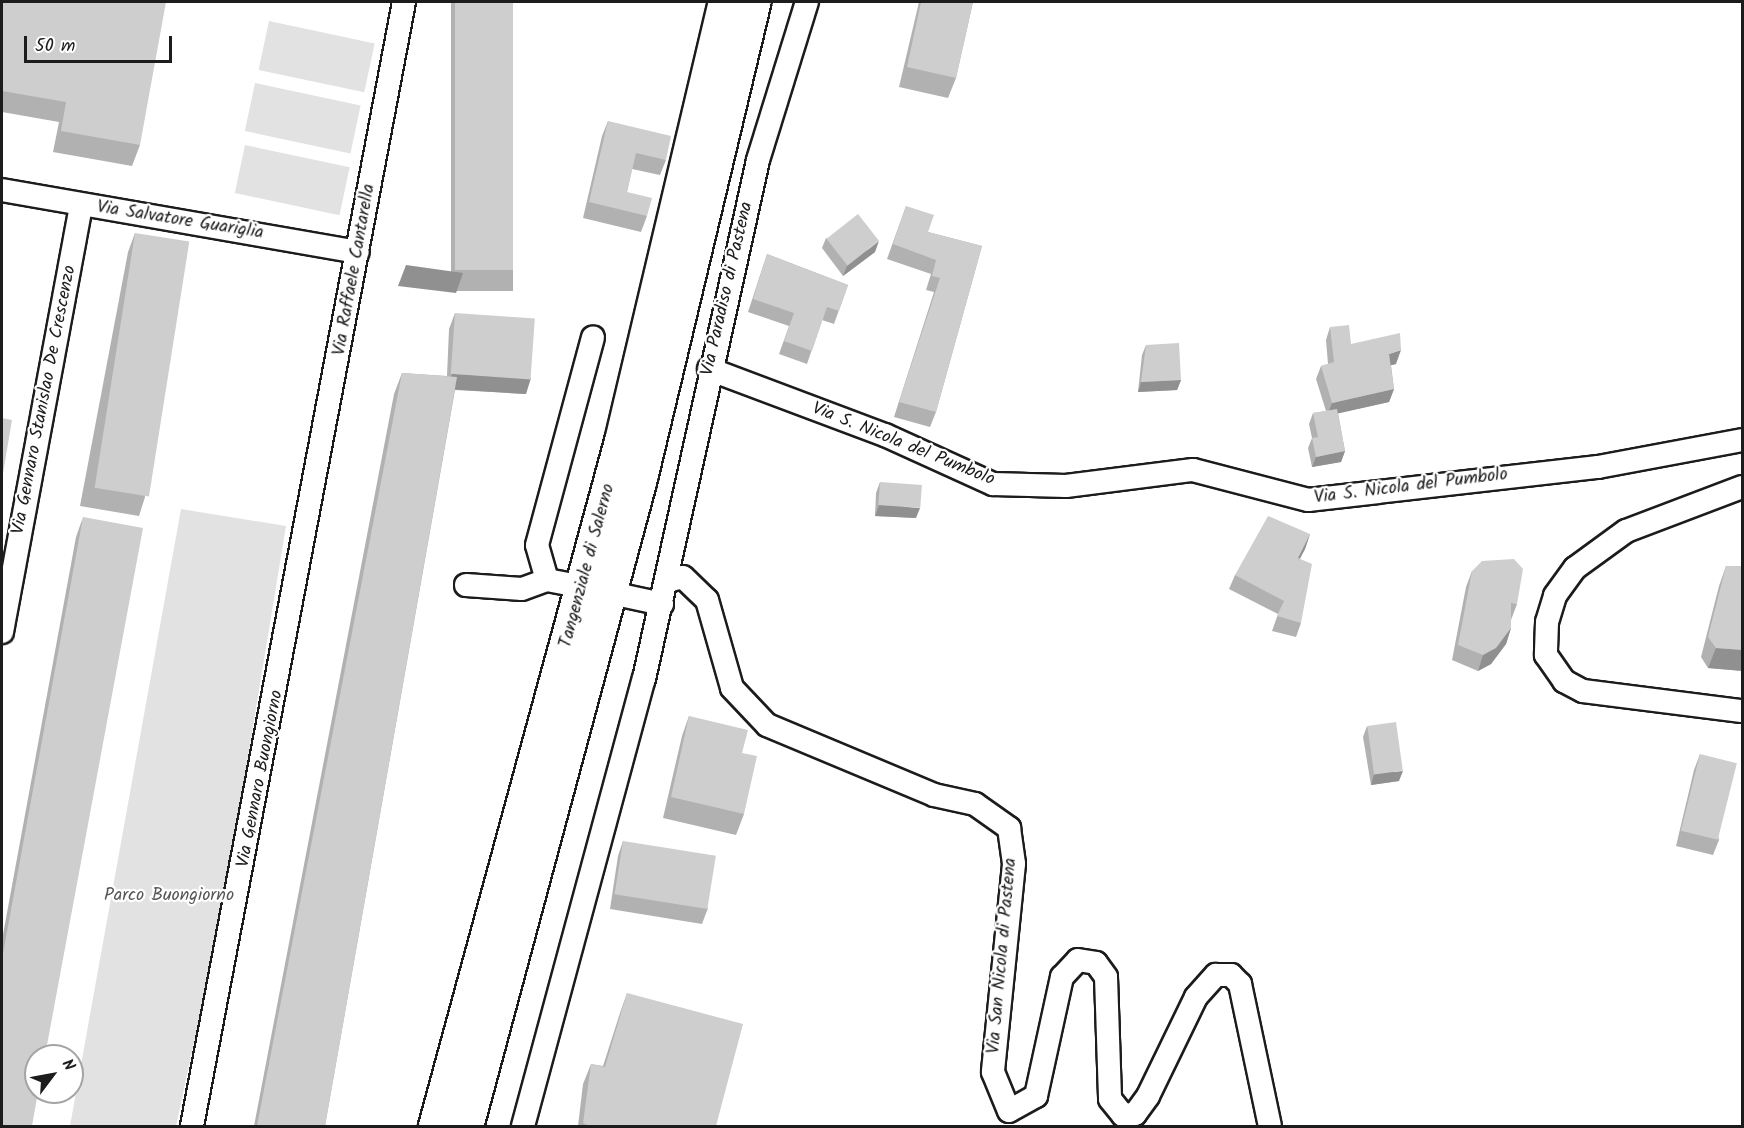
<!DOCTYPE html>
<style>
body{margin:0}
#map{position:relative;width:1744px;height:1128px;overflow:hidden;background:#fff;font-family:Kalam,sans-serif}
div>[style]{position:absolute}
.green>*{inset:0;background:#e2e2e2;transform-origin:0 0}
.roads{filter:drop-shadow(2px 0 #1c1c1c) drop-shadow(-2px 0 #1c1c1c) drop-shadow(0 2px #1c1c1c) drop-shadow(0 -2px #1c1c1c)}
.minor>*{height:22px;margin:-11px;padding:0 11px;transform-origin:11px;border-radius:11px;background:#fff}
.highway>*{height:33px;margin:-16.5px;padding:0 16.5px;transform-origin:16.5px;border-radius:16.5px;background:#fff}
.wall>*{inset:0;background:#b1b1b1;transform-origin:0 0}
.shaded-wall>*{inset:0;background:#909090}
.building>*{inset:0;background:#cecece;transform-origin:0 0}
span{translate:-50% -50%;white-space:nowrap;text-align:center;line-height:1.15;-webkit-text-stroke:4.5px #fff;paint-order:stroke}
.street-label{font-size:18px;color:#1c1c1c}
.park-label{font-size:18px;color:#575757}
.frame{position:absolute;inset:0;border:3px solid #1c1c1c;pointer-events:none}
.north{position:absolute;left:24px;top:1044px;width:60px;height:60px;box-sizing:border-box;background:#fff;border:2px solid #a4a4a4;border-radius:50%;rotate:58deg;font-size:16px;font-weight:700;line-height:24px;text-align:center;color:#1c1c1c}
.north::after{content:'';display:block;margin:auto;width:21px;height:27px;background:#1c1c1c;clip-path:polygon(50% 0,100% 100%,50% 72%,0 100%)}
.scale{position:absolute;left:24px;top:36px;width:148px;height:27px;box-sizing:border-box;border:3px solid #1c1c1c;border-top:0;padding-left:8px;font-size:18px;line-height:21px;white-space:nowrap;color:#1c1c1c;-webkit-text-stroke:4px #fff;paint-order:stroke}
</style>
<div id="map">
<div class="green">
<i style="left:269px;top:21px;width:108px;height:50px;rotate:12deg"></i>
<i style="left:255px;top:83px;width:108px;height:49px;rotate:12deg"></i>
<i style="left:245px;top:145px;width:107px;height:49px;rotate:12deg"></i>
<i style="clip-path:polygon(181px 509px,286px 526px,224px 903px,176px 1126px,70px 1126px)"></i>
</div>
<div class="roads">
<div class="minor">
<i style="left:2px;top:190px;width:361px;rotate:9.9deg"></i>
<i style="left:709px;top:369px;width:188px;rotate:20.6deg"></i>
<i style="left:885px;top:435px;width:119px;rotate:24.4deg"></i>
<i style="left:993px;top:484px;width:73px;rotate:1.6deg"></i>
<i style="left:1066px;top:486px;width:128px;rotate:-7.2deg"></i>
<i style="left:1193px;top:470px;width:119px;rotate:14.6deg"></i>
<i style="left:1308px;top:500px;width:292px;rotate:-6.5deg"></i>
<i style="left:1598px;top:467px;width:147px;rotate:-10.6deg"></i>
<i style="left:1742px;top:487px;width:124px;rotate:159.2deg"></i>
<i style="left:1626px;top:531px;width:63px;rotate:144deg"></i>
<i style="left:1575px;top:568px;width:34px;rotate:126deg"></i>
<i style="left:1555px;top:596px;width:27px;rotate:107deg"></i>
<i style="left:1547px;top:622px;width:33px;rotate:92deg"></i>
<i style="left:1546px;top:655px;width:32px;rotate:55deg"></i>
<i style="left:1564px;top:681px;width:21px;rotate:28deg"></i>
<i style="left:1583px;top:691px;width:160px;rotate:7.2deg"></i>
<i style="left:547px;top:580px;width:36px;rotate:-106deg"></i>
<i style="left:537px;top:545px;width:215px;rotate:-74.9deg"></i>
<i style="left:667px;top:581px;width:16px;rotate:-14deg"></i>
<i style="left:683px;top:577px;width:33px;rotate:44deg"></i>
<i style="left:707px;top:600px;width:91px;rotate:74.1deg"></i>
<i style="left:732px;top:688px;width:51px;rotate:46.6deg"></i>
<i style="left:767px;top:725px;width:181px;rotate:22.7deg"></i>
<i style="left:934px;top:795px;width:42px;rotate:12.4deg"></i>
<i style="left:975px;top:804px;width:42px;rotate:35.2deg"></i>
<i style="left:1009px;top:828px;width:36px;rotate:82deg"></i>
<i style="left:1014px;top:864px;width:209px;rotate:95.8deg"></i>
<i style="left:993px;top:1072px;width:42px;rotate:67.7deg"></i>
<i style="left:1009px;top:1111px;width:31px;rotate:-29deg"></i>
<i style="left:1036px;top:1096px;width:122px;rotate:-77.7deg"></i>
<i style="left:1062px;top:977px;width:23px;rotate:-47deg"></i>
<i style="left:1078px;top:960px;width:18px;rotate:9deg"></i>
<i style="left:1096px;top:963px;width:17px;rotate:54deg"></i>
<i style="left:1106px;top:977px;width:122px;rotate:88.1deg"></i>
<i style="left:1110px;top:1099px;width:21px;rotate:51deg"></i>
<i style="left:1123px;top:1115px;width:12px;rotate:-5deg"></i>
<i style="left:1135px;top:1114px;width:22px;rotate:-54deg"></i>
<i style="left:1148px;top:1096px;width:110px;rotate:-64.1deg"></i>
<i style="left:1196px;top:997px;width:30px;rotate:-48deg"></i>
<i style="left:1216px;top:975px;width:15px"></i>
<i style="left:1231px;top:975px;width:13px;rotate:45deg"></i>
<i style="left:1240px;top:984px;width:145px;rotate:78.1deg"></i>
<i style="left:466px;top:585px;width:56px;rotate:4.1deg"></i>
<i style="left:522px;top:589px;width:27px;rotate:-20deg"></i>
<i style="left:547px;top:580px;width:20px;rotate:11deg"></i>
<i style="left:625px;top:596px;width:38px;rotate:12deg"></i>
<i style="left:2px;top:632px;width:434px;rotate:-79.5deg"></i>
<i style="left:192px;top:1126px;width:1144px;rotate:-79.32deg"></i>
<i style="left:523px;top:1126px;width:463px;rotate:-74.9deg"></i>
<i style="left:644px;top:679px;width:531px;rotate:-77.61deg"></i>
<i style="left:758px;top:160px;width:165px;rotate:-72.8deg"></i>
</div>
<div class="highway">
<i style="left:435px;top:1126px;width:710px;rotate:-74.81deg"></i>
<i style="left:621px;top:441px;width:451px;rotate:-76.7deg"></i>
<i style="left:466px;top:1126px;width:671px;rotate:-74.97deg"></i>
<i style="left:640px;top:478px;width:489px;rotate:-76.6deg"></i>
</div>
</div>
<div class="wall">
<i style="clip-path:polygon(2px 2px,140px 145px,132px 166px,53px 152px,59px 122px,2px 112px)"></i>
<i style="left:451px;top:2px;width:62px;height:289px"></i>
<i style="clip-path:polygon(919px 2px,973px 2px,956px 78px,948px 98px,899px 87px)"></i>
<i style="clip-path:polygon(608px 121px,666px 160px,660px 175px,632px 169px,627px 192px,647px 216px,641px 232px,583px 218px,602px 136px)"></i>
<i style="clip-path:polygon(906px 206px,928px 232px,982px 246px,936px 412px,930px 427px,894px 417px,934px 292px,926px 290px,931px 274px,887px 259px)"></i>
<i style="clip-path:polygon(135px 233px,145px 497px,139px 516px,80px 506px,128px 252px)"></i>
<i style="clip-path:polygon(826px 238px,875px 252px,843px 276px,822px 248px)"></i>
<i style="clip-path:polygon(767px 254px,848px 285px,834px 324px,822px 320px,807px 364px,779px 354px,789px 326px,748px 312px)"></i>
<i style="clip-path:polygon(455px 313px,526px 394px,455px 390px,325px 1126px,254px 1126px,394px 394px,402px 373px,447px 376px,449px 329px)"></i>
<i style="clip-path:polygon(1330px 327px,1351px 344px,1396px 364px,1391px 365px,1394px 389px,1389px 402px,1338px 413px,1345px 451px,1341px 462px,1312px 467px,1308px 448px,1312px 438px,1309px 424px,1313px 413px,1326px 411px,1316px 379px,1321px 366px,1328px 364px,1326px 340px)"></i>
<i style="clip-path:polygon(1146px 345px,1181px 380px,1177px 390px,1138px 392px,1142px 355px)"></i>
<i style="clip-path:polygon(880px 482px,916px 518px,875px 516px,876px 493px)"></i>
<i style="clip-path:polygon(83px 517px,2px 1126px,2px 940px,76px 537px)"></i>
<i style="clip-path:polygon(1310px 534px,1305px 549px,1300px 558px,1301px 623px,1296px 637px,1272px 631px,1278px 614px,1229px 589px,1235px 575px)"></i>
<i style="clip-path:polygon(1726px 566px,1743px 566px,1743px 671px,1708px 668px,1701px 657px,1719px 586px)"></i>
<i style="clip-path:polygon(1472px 571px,1517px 604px,1511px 620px,1511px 628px,1506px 644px,1491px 664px,1478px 671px,1452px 660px,1466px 587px)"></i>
<i style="clip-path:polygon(689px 716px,742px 753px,744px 814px,736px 835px,663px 818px,682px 736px)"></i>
<i style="clip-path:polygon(1367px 726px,1399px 781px,1371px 785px,1363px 737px)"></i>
<i style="clip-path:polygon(1700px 754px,1719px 840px,1713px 855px,1676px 846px,1694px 770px)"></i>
<i style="clip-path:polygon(623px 841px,708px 908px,702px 924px,610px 909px,618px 856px)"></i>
<i style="clip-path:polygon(627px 993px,716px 1126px,578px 1126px,583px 1084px,591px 1064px,603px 1066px,620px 1013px)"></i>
</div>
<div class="shaded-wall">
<i style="clip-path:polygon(879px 241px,875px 252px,843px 276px,847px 266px)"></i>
<i style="clip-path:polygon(406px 265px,463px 273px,456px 293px,398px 286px)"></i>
<i style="clip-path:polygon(1401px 350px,1396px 364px,1384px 367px,1389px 354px)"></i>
<i style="clip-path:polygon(452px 374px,531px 378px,526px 394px,446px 389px)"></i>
<i style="clip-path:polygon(1181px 380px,1177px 390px,1138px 392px,1141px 382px)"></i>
<i style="clip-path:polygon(1394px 389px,1389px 402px,1327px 416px,1332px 403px)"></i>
<i style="clip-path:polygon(1345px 451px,1341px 462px,1312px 467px,1316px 457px)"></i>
<i style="clip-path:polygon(879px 505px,920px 508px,916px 518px,875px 516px)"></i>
<i style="clip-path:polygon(1310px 534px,1305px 549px,1293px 572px,1298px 558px)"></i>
<i style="clip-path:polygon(1511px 628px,1506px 644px,1491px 664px,1478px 671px,1483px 655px)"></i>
<i style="clip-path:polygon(1716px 648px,1743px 650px,1743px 671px,1708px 668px)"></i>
<i style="clip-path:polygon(1403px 771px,1399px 781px,1371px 785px,1374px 774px)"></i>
</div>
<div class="building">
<i style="clip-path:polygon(2px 2px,166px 2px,140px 145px,61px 131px,66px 102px,2px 91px)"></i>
<i style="left:455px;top:2px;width:58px;height:268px"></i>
<i style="clip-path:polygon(921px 2px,973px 2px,956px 78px,907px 67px)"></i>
<i style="clip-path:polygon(608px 121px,671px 136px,666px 160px,636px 153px,627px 192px,652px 198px,647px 216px,589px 202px)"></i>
<i style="clip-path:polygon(906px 206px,934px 215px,928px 232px,982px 246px,936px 412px,899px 402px,940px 278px,932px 276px,936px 260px,893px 244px)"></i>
<i style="left:858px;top:214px;width:34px;height:40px;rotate:52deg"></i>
<i style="left:135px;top:233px;width:55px;height:258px;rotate:9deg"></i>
<i style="clip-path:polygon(767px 254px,848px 285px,839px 311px,827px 307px,812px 351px,784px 341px,794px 313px,753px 299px)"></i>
<i style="left:455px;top:313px;width:80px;height:61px;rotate:4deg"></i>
<i style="clip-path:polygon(1349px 325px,1351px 344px,1400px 333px,1401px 350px,1389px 354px,1394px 389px,1332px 403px,1321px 366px,1334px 362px,1330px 327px)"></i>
<i style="clip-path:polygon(1179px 343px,1181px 380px,1141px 382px,1146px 345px)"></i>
<i style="clip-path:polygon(402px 373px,457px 377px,325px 1126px,257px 1126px)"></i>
<i style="clip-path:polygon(1337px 409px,1345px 451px,1316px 457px,1312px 438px,1318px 437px,1313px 413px)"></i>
<i style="clip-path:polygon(2px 418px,12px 420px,2px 479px)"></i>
<i style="left:880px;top:482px;width:42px;height:23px;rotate:4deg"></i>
<i style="clip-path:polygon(1268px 516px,1310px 534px,1298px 558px,1312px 564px,1301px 623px,1277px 616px,1284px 601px,1235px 575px)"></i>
<i style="clip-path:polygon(83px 517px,143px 528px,45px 1056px,36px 1056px,36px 1092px,38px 1092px,32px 1126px,2px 1126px,2px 959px)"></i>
<i style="clip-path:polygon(1514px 559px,1523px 569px,1517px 604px,1511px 603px,1511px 628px,1496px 648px,1483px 655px,1458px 645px,1472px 571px,1482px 561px)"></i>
<i style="clip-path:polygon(1726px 566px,1743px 566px,1743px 650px,1716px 648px,1708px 637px)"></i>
<i style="clip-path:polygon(689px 716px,748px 730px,742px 753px,757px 756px,744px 814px,671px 797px)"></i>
<i style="left:1396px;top:722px;width:49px;height:29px;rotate:82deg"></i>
<i style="left:1700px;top:754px;width:38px;height:79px;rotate:14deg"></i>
<i style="left:623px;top:841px;width:94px;height:54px;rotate:9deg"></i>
<i style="clip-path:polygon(627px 993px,743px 1024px,716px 1126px,589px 1126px,583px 1123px,591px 1064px,605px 1067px)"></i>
</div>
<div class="street-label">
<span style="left:180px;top:221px;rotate:9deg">Via Salvatore Guariglia</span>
<span style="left:355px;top:270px;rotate:-80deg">Via Raffaele Cantarella</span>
<span style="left:728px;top:289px;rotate:-77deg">Via Paradiso di Pastena</span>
<span style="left:45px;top:400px;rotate:-79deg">Via Gennaro Stanislao De Crescenzo</span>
<span style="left:903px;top:445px;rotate:22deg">Via S. Nicola del Pumbolo</span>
<span style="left:1411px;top:487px;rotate:-7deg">Via S. Nicola del Pumbolo</span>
<span style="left:588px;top:566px;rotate:-75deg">Tangenziale di Salerno</span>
<span style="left:261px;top:779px;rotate:-79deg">Via Gennaro Buongiorno</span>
<span style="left:1003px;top:956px;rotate:-85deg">Via San Nicola di Pastena</span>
</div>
<div class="park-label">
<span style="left:169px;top:896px">Parco Buongiorno</span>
</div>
<div class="frame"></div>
<div class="north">N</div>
<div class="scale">50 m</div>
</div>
